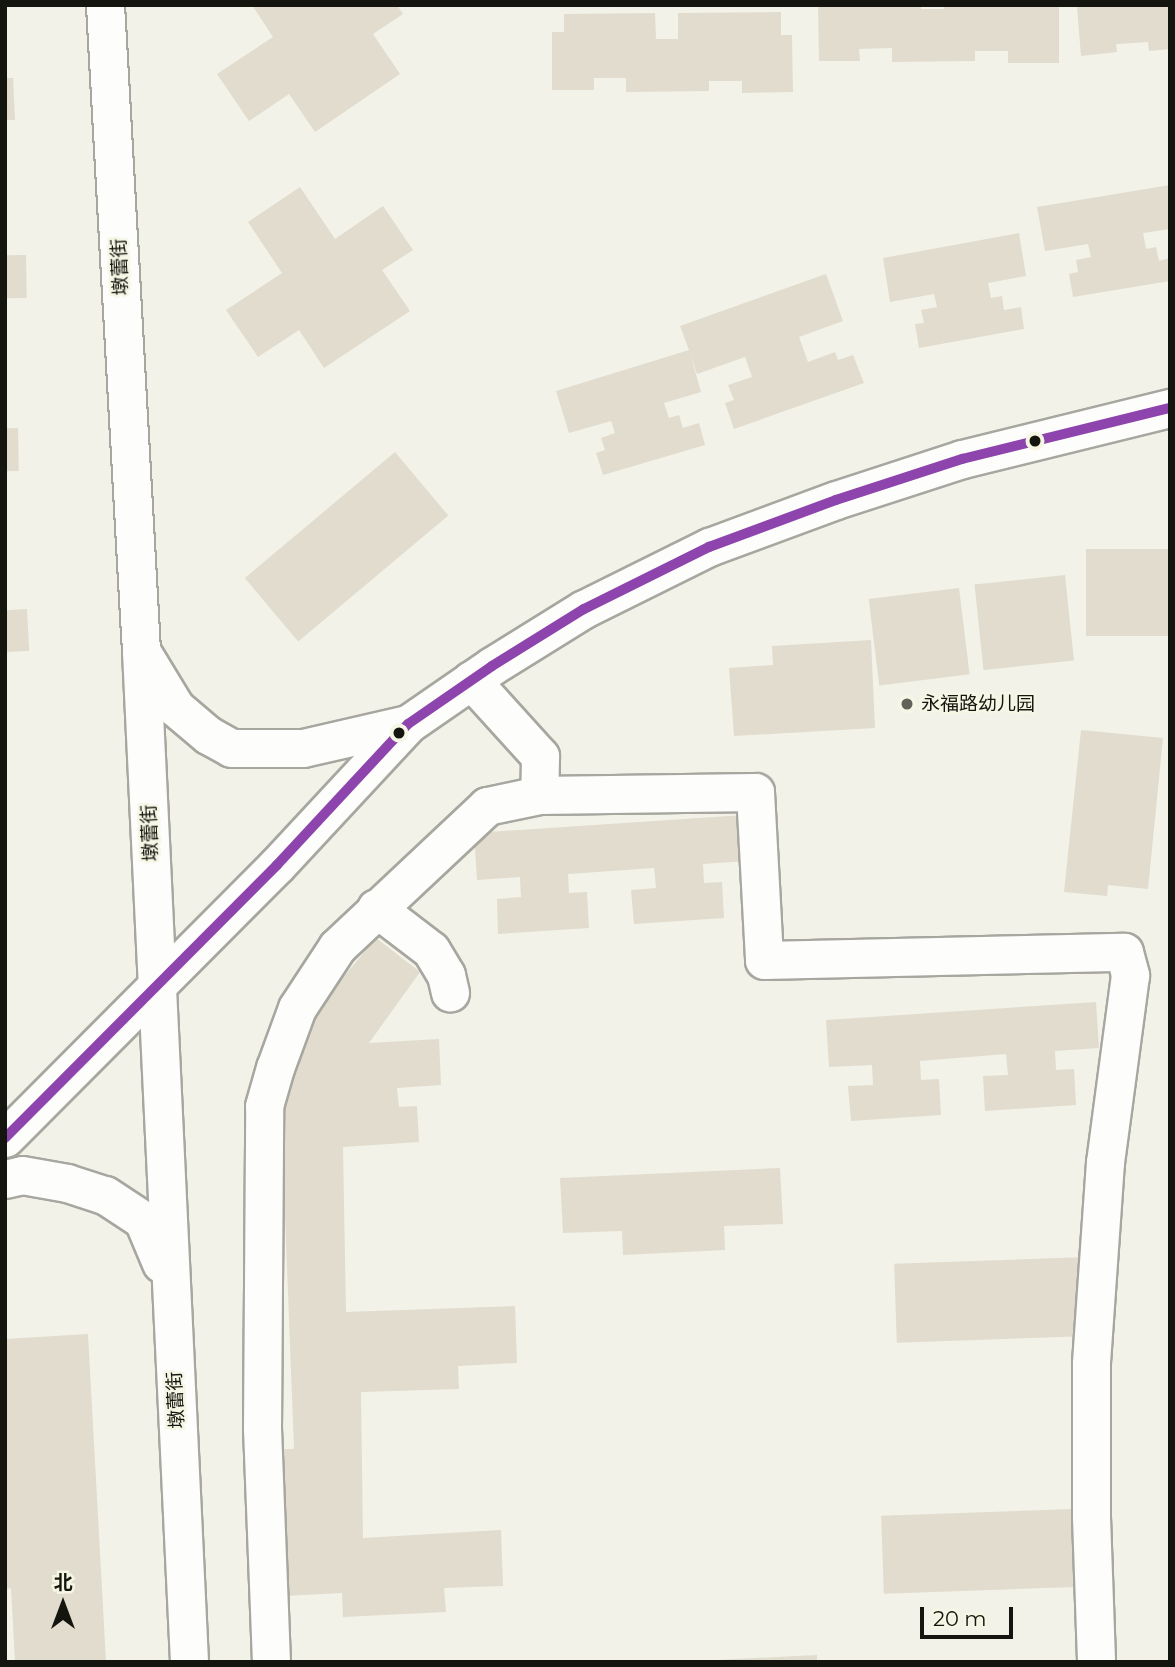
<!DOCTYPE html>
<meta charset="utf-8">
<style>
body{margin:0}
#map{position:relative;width:1175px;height:1667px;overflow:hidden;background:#f2f2e8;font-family:Montserrat,"Noto Sans SC",sans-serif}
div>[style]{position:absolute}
.building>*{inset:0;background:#e1dccd;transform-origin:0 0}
.roads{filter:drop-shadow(2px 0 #a7a7a0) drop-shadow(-2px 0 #a7a7a0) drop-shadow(0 2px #a7a7a0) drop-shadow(0 -2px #a7a7a0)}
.minor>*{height:37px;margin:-18.5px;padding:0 18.5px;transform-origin:18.5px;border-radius:18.5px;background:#fdfdfc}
.bus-1>*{height:10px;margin:-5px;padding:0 5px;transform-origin:5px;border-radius:5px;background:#8e44ad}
.dots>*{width:19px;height:19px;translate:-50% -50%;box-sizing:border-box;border:4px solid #f5f6e4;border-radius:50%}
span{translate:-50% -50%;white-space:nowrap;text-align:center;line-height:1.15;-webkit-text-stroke:5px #f5f6e4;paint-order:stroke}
.street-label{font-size:19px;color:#15150f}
.poi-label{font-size:19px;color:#15150f}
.left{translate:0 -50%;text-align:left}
.frame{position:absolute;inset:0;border:7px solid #15150f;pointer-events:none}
.north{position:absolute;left:28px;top:1569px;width:70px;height:70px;-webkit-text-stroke:5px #f5f6e4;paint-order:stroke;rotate:0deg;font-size:19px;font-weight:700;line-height:28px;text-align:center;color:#15150f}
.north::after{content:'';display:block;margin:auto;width:24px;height:32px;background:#15150f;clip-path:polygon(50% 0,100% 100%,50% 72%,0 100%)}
.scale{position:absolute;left:920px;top:1607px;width:93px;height:32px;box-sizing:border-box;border:4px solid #15150f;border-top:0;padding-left:9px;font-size:21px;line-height:24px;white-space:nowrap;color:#15150f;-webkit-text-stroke:5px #f5f6e4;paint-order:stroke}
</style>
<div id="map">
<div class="building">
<i style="clip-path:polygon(252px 5px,397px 5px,403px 14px,373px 34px,400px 74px,315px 132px,289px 94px,249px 121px,217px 74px,273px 37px)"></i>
<i style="clip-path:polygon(818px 5px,921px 5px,921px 9px,944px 9px,944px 5px,1059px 5px,1059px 63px,1008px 63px,1008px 51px,975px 51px,975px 61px,892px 62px,892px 48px,859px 49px,860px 61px,819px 61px)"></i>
<i style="clip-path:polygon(1095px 5px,1170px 5px,1170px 49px,1149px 51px,1148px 42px,1116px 44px,1117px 52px,1081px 56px,1077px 7px)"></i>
<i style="clip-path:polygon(781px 12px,781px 35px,792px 35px,793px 92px,742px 93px,742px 81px,709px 81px,709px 91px,626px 92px,626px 78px,594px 78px,594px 90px,552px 90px,552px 32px,564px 32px,564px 14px,655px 13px,656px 39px,678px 39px,678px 13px)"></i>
<i style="clip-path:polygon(5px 78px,13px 78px,15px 120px,5px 120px)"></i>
<i style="clip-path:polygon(1170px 185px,1170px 229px,1143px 233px,1146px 249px,1156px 247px,1159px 261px,1170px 258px,1170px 281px,1073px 297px,1069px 274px,1078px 272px,1076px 260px,1091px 257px,1088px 244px,1045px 251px,1037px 207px)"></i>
<i style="clip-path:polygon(300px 187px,335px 239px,383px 206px,413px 250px,382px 270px,410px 311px,324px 368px,299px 330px,258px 357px,226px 310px,282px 273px,248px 222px)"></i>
<i style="clip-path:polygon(1019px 233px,1026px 276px,988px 283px,991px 298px,1002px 296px,1004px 310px,1021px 307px,1024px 329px,919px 348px,915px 324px,924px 323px,921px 310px,937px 307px,934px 294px,890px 302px,883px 258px)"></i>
<i style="left:26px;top:255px;width:43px;height:21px;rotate:89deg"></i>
<i style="clip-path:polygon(826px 274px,843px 321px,799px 337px,808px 362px,835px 352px,838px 360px,853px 355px,864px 383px,734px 429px,725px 403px,734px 400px,728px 385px,752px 377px,745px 357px,697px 374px,690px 353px,701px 392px,664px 403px,669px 418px,679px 415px,683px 428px,699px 423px,705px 445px,603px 475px,596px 453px,605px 450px,601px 438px,615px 433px,611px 421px,569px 433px,556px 391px,689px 350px,680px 326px)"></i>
<i style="left:18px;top:428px;width:43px;height:13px;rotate:89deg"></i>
<i style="left:395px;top:452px;width:83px;height:196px;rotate:50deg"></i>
<i style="left:1170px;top:549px;width:87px;height:84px;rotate:90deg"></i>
<i style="left:1065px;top:575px;width:86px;height:91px;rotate:84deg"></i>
<i style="left:959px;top:588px;width:87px;height:91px;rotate:83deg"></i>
<i style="left:27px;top:609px;width:42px;height:22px;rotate:87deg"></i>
<i style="clip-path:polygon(871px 640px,875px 728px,734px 736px,729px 668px,773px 665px,772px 646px)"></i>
<i style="clip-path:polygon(1081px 730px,1163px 738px,1148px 889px,1108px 885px,1107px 896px,1064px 892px)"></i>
<i style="clip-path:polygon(744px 815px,747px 861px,703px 864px,704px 883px,722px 882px,724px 918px,634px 924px,631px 890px,656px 888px,654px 868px,568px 874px,569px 893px,587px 892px,589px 928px,498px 934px,497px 899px,521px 897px,520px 877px,477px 880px,474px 833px)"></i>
<i style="clip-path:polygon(376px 938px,420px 972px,369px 1043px,439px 1039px,441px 1085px,397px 1088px,399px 1107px,417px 1106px,419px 1142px,343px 1147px,346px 1312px,515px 1306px,517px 1363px,458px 1366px,459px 1389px,361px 1392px,363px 1538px,501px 1530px,503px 1586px,444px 1588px,446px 1612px,343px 1617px,342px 1593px,284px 1596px,279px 1449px,294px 1449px,281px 1112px,288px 1066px,326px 998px)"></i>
<i style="clip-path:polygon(1096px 1002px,1099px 1048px,1055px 1051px,1056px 1070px,1074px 1069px,1076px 1105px,985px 1111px,983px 1076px,1008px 1075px,1006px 1054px,920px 1061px,921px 1080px,939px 1079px,941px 1115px,851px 1121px,848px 1086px,873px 1085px,872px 1065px,829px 1067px,826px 1020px)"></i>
<i style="clip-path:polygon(780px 1168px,783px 1224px,724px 1226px,725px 1250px,623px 1255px,622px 1231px,563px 1233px,560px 1178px)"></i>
<i style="left:1087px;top:1257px;width:79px;height:193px;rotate:88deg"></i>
<i style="clip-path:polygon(88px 1334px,106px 1662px,15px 1662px,11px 1588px,5px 1589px,5px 1339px)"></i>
<i style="left:1073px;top:1509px;width:78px;height:192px;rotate:88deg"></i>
<i style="clip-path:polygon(817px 1655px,817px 1662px,716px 1662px,716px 1660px)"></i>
</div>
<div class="roads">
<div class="minor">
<i style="left:105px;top:5px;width:647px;rotate:86.81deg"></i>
<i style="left:141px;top:651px;width:1012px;rotate:87.28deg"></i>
<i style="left:143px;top:654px;width:63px;rotate:58.6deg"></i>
<i style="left:176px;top:708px;width:42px;rotate:40.2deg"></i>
<i style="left:208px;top:735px;width:26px;rotate:29deg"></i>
<i style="left:231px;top:748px;width:72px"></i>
<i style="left:303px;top:748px;width:108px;rotate:-12.9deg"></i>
<i style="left:471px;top:680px;width:103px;rotate:47.8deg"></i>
<i style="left:540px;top:756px;width:39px;rotate:91deg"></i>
<i style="left:539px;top:795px;width:216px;rotate:-0.8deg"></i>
<i style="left:755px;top:792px;width:168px;rotate:86.9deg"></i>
<i style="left:764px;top:960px;width:360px;rotate:-1.3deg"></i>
<i style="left:1124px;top:952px;width:24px;rotate:75deg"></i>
<i style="left:1130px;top:975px;width:189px;rotate:97.6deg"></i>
<i style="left:1105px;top:1162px;width:202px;rotate:94deg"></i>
<i style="left:1091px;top:1364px;width:153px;rotate:90deg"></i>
<i style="left:1091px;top:1517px;width:145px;rotate:88deg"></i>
<i style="left:376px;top:908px;width:69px;rotate:37.4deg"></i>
<i style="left:431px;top:950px;width:29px;rotate:59deg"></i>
<i style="left:446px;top:975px;width:18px;rotate:77deg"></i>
<i style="left:5px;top:1138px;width:385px;rotate:-45.1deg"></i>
<i style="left:277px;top:865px;width:192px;rotate:-47.1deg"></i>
<i style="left:408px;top:724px;width:102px;rotate:-34.6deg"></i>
<i style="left:492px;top:666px;width:108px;rotate:-31.8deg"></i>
<i style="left:584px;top:609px;width:140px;rotate:-26.4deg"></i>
<i style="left:709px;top:547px;width:135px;rotate:-20.3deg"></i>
<i style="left:836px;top:500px;width:133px;rotate:-18deg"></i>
<i style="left:962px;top:459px;width:214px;rotate:-13.8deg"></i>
<i style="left:5px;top:1179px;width:17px;rotate:-13deg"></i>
<i style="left:22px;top:1175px;width:46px;rotate:10.1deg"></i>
<i style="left:67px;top:1183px;width:40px;rotate:18deg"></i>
<i style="left:105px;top:1195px;width:45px;rotate:33.3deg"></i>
<i style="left:143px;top:1220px;width:47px;rotate:67.3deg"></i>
<i style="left:271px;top:1662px;width:233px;rotate:-92.2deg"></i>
<i style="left:262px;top:1429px;width:323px;rotate:-89.6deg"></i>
<i style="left:264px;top:1106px;width:40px;rotate:-74deg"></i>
<i style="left:275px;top:1068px;width:64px;rotate:-69.9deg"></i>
<i style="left:297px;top:1008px;width:73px;rotate:-56.7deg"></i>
<i style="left:337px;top:947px;width:206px;rotate:-43.2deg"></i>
<i style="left:487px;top:806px;width:53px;rotate:-11.9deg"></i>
</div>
</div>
<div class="bus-1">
<i style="left:5px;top:1138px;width:385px;rotate:-45.1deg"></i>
<i style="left:277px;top:865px;width:192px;rotate:-47.1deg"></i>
<i style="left:408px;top:724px;width:102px;rotate:-34.6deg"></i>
<i style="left:492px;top:666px;width:108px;rotate:-31.8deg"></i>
<i style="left:584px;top:609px;width:140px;rotate:-26.4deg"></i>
<i style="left:709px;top:547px;width:135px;rotate:-20.3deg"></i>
<i style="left:836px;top:500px;width:133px;rotate:-18deg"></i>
<i style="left:962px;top:459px;width:214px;rotate:-13.8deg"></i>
</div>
<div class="dots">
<i style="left:1035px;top:441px;background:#15150f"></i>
<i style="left:907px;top:704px;background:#62625b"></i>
<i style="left:399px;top:733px;background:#15150f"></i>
</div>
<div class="street-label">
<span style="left:120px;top:267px;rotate:-93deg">墩蕾街</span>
<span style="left:150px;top:833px;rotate:-93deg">墩蕾街</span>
<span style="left:176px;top:1400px;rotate:-93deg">墩蕾街</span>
</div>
<div class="poi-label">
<span class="left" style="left:921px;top:704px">永福路幼儿园</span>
</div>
<div class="frame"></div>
<div class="north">北</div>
<div class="scale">20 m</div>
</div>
